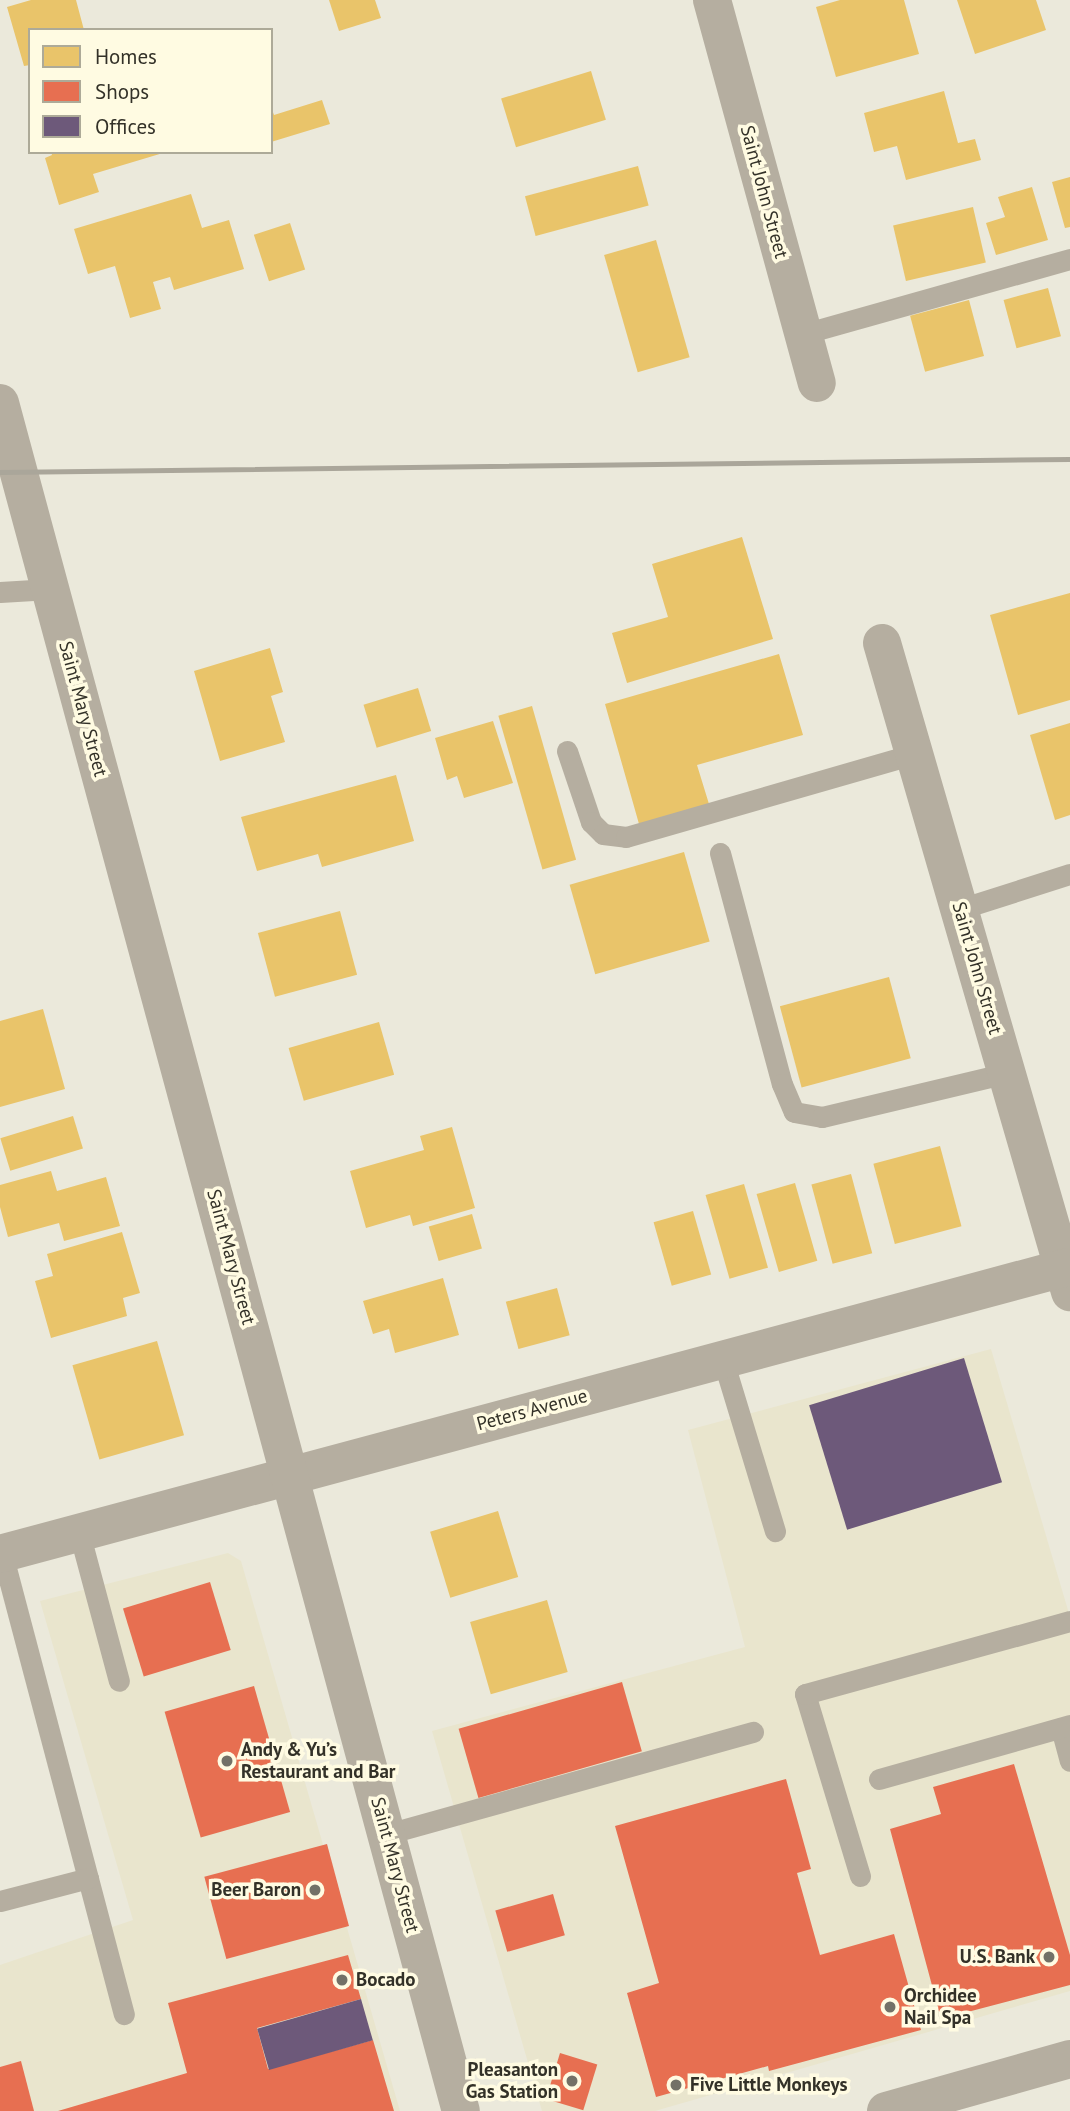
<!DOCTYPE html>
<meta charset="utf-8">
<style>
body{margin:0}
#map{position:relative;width:1070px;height:2111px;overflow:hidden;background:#ebe9db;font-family:"PT Sans",sans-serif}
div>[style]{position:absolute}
.built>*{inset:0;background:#e9e5cd}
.homes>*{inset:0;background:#e9c46a;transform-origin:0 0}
.shops>*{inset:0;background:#e76f51;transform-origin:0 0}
.offices>*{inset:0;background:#6d597a;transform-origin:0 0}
.service>*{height:21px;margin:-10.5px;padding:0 10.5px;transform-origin:10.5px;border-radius:10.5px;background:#b5aea0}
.minor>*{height:38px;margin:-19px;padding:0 19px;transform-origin:19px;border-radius:19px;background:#b5aea0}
.tertiary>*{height:38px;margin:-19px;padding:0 19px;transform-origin:19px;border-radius:19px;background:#b5aea0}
.rail>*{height:5px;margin:-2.5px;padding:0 2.5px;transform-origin:2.5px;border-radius:2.5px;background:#aaa69a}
.dots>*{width:19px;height:19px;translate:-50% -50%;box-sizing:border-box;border:4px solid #fffbe2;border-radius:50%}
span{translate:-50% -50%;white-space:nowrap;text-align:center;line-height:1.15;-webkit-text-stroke:7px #fffbe2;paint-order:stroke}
.street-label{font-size:19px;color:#333128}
.poi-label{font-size:19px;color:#333128;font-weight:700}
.left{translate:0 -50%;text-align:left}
.right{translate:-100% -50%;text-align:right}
.legend{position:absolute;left:28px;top:28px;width:245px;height:126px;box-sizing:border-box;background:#fffbe2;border:2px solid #adaa98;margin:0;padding:9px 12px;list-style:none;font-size:21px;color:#333128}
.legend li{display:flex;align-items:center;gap:14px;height:35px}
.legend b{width:35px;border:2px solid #adaa98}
</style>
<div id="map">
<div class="built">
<i style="clip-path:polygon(991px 1349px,1070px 1617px,1070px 1991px,655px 2111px,542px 2111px,432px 1731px,745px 1647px,688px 1430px)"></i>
<i style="clip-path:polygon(228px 1553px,241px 1561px,400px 2111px,0 2111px,0 1965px,133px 1920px,40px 1601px)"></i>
</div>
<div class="homes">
<i style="clip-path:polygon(31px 0,76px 0,84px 30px,30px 30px,30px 65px,24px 66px,7px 7px)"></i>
<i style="clip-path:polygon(329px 0,375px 0,381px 18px,339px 31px)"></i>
<i style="clip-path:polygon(840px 0,904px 0,919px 54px,836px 77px,816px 7px)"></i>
<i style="clip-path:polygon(957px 0,1036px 0,1046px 30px,975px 54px)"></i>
<i style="left:591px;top:71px;width:51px;height:94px;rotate:73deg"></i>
<i style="clip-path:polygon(944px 91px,958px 143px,975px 139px,981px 160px,906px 180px,897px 146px,874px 152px,864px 113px)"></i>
<i style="clip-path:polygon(322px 100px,330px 124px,271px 142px,271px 107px,274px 115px)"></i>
<i style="clip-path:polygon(51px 152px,163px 152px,163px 153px,93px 174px,99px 192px,59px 205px,45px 158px,52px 155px)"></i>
<i style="left:638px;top:166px;width:41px;height:117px;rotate:75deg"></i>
<i style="clip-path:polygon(1070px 177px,1070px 227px,1065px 228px,1052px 182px)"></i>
<i style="clip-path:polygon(1032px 187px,1048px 240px,996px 255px,986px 223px,1005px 217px,998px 197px)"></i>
<i style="clip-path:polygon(191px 194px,202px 228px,229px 220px,244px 269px,174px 290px,170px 277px,153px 282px,161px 309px,130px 318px,115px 266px,88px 274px,74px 229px)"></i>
<i style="left:973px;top:207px;width:57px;height:82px;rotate:77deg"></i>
<i style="left:290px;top:223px;width:49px;height:38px;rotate:72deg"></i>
<i style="left:656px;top:240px;width:122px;height:54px;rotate:74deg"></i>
<i style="left:1048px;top:288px;width:50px;height:46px;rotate:75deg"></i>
<i style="left:969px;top:300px;width:58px;height:61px;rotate:75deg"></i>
<i style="clip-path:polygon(742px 537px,773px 639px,627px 683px,612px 633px,668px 617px,652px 564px)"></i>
<i style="clip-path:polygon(1070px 593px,1070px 700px,1018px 715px,990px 615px)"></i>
<i style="clip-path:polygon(270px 648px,283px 692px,271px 696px,285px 742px,220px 761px,194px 671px)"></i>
<i style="clip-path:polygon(779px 654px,803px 735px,697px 765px,709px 804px,639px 824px,605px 704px)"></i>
<i style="left:418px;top:688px;width:45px;height:57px;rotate:73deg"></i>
<i style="left:532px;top:706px;width:160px;height:35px;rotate:74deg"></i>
<i style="clip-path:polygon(493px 721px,513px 783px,464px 798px,457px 776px,447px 780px,435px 738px)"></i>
<i style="clip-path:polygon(1070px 723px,1070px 815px,1055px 820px,1030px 735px)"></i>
<i style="clip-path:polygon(396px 775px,414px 841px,322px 867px,318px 854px,257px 871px,241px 817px)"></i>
<i style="left:684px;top:852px;width:93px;height:119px;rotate:74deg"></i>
<i style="left:340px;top:911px;width:66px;height:85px;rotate:75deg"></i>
<i style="left:889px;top:977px;width:84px;height:113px;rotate:75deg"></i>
<i style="clip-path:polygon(43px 1009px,65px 1089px,0 1107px,0 1021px)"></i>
<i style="left:379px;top:1022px;width:55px;height:94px;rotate:74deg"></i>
<i style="left:73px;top:1116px;width:34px;height:76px;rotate:73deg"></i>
<i style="clip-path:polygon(452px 1127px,475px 1208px,413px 1226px,410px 1215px,366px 1228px,350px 1171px,424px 1150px,420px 1136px)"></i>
<i style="left:940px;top:1146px;width:83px;height:69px;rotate:75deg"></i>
<i style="clip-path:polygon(51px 1171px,57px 1191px,106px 1177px,120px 1226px,64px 1241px,59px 1223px,8px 1237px,0 1207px,0 1185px)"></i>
<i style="left:851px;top:1174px;width:82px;height:41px;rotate:75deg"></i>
<i style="left:795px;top:1183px;width:81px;height:40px;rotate:74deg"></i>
<i style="left:744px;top:1184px;width:87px;height:40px;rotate:74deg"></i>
<i style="left:693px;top:1211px;width:66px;height:41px;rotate:74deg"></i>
<i style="left:472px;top:1214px;width:36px;height:45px;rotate:74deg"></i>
<i style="clip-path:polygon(122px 1232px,140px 1293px,123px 1298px,127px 1316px,51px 1338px,35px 1281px,53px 1276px,47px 1254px)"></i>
<i style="clip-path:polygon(443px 1278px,459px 1335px,395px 1353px,389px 1329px,373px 1334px,363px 1301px)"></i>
<i style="left:557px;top:1288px;width:49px;height:53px;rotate:75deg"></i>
<i style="left:157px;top:1341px;width:98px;height:88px;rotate:74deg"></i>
<i style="left:498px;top:1511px;width:69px;height:71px;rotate:73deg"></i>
<i style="left:547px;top:1600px;width:75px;height:80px;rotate:74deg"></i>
</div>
<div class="shops">
<i style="left:210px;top:1582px;width:71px;height:91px;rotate:73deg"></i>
<i style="left:622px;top:1682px;width:72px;height:170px;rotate:74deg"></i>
<i style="left:254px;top:1686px;width:131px;height:93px;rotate:74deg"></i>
<i style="clip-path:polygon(1014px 1764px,1070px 1955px,1070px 1985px,941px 2019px,890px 1829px,941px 1814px,933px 1787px)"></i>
<i style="clip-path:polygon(786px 1779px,811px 1869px,797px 1873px,820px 1955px,894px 1934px,921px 2030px,769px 2071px,768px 2066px,656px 2097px,627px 1993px,659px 1983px,615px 1826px)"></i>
<i style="left:327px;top:1844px;width:85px;height:127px;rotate:75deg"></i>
<i style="left:553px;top:1894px;width:43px;height:60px;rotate:74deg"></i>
<i style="clip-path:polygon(348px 1955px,361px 1999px,257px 2028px,268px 2069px,373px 2040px,394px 2111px,58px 2111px,187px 2073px,168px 2003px)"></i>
<i style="left:560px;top:2053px;width:39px;height:48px;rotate:17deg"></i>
<i style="clip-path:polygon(21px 2061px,34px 2111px,0 2111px,0 2067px)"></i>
</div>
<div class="offices">
<i style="left:964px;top:1358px;width:130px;height:162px;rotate:73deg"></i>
<i style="left:361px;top:1999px;width:43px;height:108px;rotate:74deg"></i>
</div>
<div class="service">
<i style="left:803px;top:334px;width:277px;rotate:-15.7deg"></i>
<i style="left:0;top:592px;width:50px;rotate:-3.4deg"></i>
<i style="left:567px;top:751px;width:75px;rotate:71.3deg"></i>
<i style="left:591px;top:822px;width:17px;rotate:45deg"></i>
<i style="left:603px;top:834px;width:23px;rotate:7deg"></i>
<i style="left:626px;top:837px;width:300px;rotate:-16.1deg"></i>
<i style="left:720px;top:853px;width:239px;rotate:75deg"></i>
<i style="left:782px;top:1084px;width:30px;rotate:67deg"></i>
<i style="left:794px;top:1112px;width:28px;rotate:10deg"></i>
<i style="left:822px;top:1117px;width:190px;rotate:-13.4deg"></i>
<i style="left:960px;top:909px;width:115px;rotate:-17.7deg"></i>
<i style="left:723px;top:1360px;width:179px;rotate:73.1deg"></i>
<i style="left:79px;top:1532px;width:154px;rotate:75deg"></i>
<i style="left:2px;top:1553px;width:477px;rotate:75.2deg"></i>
<i style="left:1061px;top:1728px;width:34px;rotate:75deg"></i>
<i style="left:879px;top:1779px;width:198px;rotate:-15.8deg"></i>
<i style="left:387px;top:1834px;width:380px;rotate:-15.6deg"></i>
<i style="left:860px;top:1876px;width:190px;rotate:-106.8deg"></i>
<i style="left:805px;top:1694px;width:275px;rotate:-15.4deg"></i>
<i style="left:0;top:1901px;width:91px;rotate:-14.6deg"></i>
</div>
<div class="minor">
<i style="left:712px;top:0;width:397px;rotate:74.7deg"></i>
<i style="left:882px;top:643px;width:676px;rotate:73.84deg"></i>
<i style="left:0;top:1554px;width:1102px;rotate:-15.05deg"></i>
</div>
<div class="tertiary">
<i style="left:0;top:403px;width:1769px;rotate:74.9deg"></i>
<i style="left:886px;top:2111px;width:191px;rotate:-15.8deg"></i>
</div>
<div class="rail">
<i style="left:0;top:472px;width:1070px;rotate:-0.7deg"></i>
</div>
<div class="dots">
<i style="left:227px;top:1761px;background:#737167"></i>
<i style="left:315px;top:1890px;background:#737167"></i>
<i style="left:1049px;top:1957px;background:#737167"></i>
<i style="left:342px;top:1980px;background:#737167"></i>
<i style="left:890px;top:2007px;background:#737167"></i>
<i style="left:572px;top:2081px;background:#737167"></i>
<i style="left:676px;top:2085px;background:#737167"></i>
</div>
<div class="street-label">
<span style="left:764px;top:192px;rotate:75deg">Saint John Street</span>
<span style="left:83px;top:709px;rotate:75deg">Saint Mary Street</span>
<span style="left:977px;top:968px;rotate:74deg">Saint John Street</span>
<span style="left:231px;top:1257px;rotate:75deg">Saint Mary Street</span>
<span style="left:532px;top:1410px;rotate:-15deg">Peters Avenue</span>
<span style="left:395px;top:1865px;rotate:75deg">Saint Mary Street</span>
</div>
<div class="poi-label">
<span class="left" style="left:241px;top:1761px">Andy &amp; Yu’s<br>Restaurant and Bar</span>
<span class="right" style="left:301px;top:1890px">Beer Baron</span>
<span class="right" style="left:1035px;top:1957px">U.S. Bank</span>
<span class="left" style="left:356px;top:1980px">Bocado</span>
<span class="left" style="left:904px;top:2007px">Orchidee<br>Nail Spa</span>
<span class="right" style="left:558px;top:2081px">Pleasanton<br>Gas Station</span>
<span class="left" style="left:690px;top:2085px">Five Little Monkeys</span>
</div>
<ul class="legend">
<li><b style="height:19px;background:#e9c46a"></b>Homes</li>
<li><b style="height:19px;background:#e76f51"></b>Shops</li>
<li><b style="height:19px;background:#6d597a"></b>Offices</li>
</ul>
</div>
